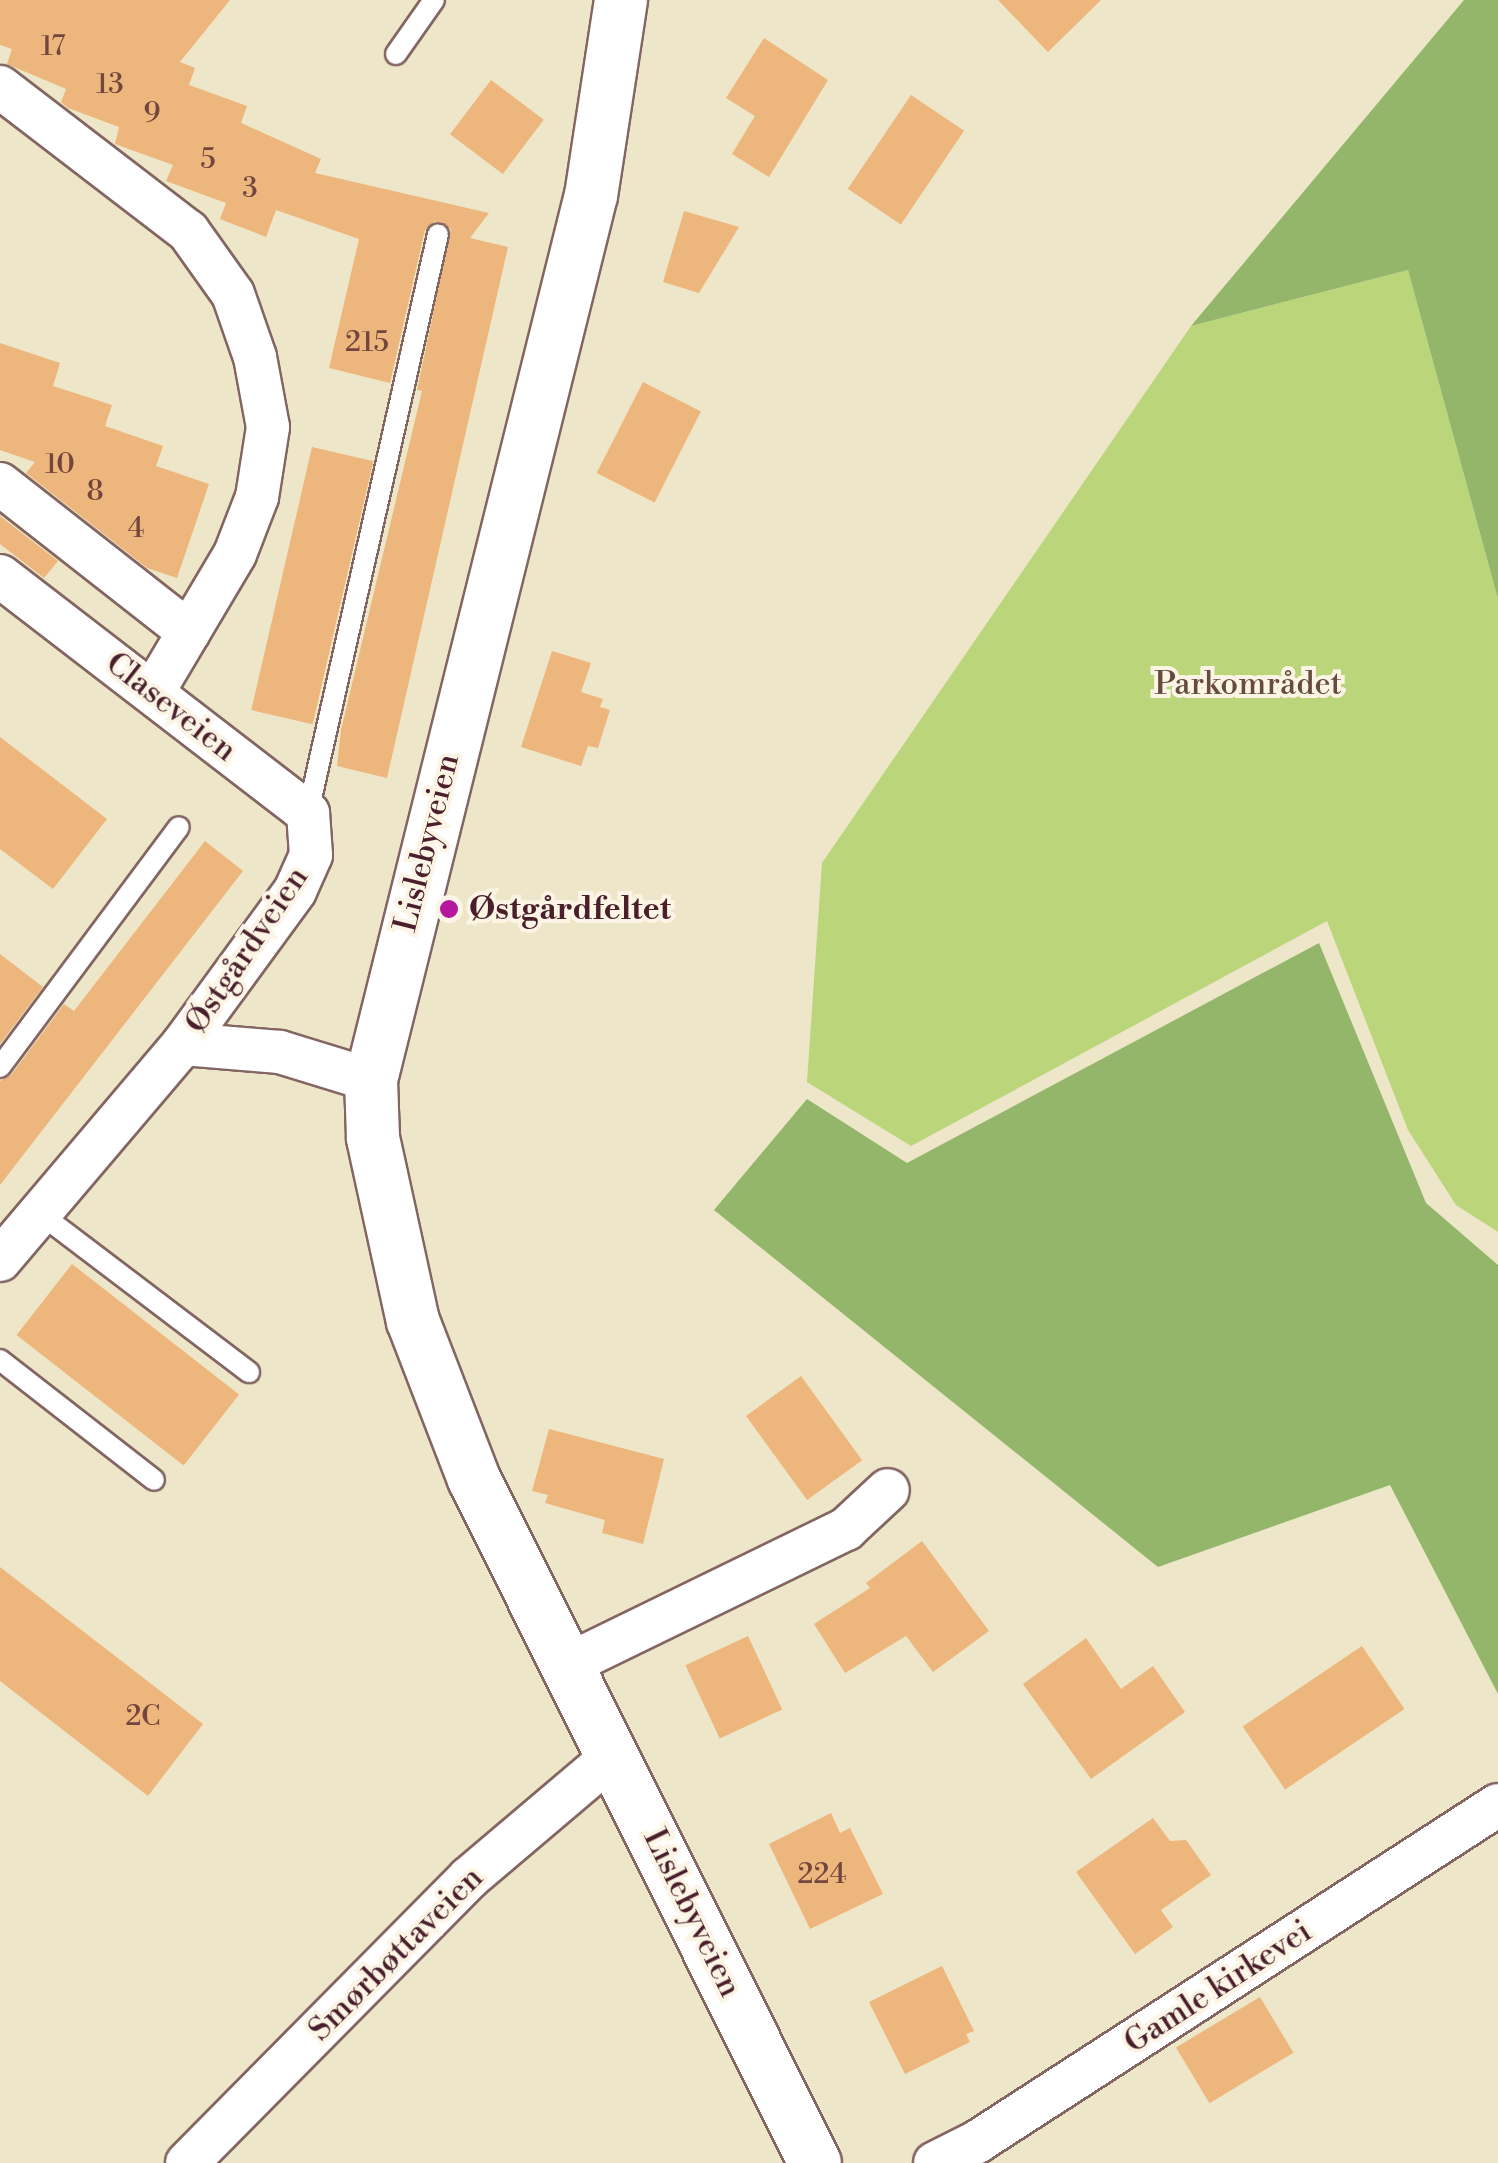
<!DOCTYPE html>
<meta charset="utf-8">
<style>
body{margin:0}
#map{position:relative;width:1498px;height:2163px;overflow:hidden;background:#ede6c8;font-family:"Libre Bodoni",serif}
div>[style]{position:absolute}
.green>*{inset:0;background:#bad57a}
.forest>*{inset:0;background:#93b66a}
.building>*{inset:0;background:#edb67c;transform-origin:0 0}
.roads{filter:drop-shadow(2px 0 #836562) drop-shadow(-2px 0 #836562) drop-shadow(0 2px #836562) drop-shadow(0 -2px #836562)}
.service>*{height:20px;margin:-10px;padding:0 10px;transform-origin:10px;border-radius:10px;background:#fff}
.minor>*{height:42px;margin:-21px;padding:0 21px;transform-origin:21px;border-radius:21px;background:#fff}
.tertiary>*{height:52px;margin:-26px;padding:0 26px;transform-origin:26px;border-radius:26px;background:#fff}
.dots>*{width:28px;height:28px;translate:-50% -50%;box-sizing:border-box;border:5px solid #fcf5e5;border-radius:50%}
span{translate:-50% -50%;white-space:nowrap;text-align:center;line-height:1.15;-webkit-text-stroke:8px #fcf5e5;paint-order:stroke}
.number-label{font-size:28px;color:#73453f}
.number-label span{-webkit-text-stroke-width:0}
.park-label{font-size:32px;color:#664c3f}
.street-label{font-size:32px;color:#4a1f2b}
.poi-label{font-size:32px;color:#4a1f2b;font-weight:700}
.left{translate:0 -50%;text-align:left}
</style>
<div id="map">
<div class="green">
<i style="clip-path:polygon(1408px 270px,1498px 599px,1498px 1232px,1456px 1205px,1408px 1130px,1327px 921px,911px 1146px,807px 1082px,822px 863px,1191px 326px)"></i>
</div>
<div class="forest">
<i style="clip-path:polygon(1464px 0,1498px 0,1498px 599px,1408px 270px,1191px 326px)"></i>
<i style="clip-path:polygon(1319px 943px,1426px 1203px,1498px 1265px,1498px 1694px,1390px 1485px,1158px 1567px,714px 1210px,807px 1099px,907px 1163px)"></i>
</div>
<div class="building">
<i style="clip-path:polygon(0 0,230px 0,180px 62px,195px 68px,189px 85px,247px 106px,241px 123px,321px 159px,315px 173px,489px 213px,470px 238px,508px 247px,387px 778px,337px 766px,341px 730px,422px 391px,417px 390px,451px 229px,435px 221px,425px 230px,390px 383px,329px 368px,359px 239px,276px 210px,266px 237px,220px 219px,226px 203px,166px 181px,173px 165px,115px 144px,119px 127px,68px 108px,61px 102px,66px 89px,7px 64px,12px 49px,0 45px)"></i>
<i style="clip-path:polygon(998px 0,1101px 0,1048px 52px)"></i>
<i style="clip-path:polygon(764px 38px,828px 80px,769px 177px,732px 154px,755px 116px,726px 98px)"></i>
<i style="left:491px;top:80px;width:66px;height:68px;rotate:37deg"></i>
<i style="left:911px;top:95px;width:64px;height:113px;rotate:34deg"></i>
<i style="clip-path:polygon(684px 211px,739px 227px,699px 293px,663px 282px)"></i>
<i style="clip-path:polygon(0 343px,60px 363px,53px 386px,112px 405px,105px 426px,163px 446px,156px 466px,209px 484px,177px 578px,147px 568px,26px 473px,35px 462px,0 450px)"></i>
<i style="left:643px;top:382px;width:65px;height:102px;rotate:27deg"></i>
<i style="left:312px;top:447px;width:63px;height:270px;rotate:13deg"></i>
<i style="clip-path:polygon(0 516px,58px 561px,44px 578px,0 544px)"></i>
<i style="clip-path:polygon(552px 651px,591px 663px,581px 692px,603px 699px,600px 707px,610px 710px,598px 748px,588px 746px,581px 766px,521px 747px)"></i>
<i style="clip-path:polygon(0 737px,107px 819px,53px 889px,0 849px)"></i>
<i style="clip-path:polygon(205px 841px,243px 871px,0 1185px,0 1081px,11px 1075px,64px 1004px,74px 1011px)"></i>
<i style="clip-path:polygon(0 954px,43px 987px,0 1044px)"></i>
<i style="left:72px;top:1264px;width:212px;height:90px;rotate:38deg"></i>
<i style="left:801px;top:1376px;width:104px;height:68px;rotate:54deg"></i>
<i style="clip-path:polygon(549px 1429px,664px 1459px,643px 1544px,602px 1533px,605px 1520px,545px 1503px,548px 1495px,532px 1491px)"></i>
<i style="clip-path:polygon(922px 1541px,989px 1631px,933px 1672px,906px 1636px,845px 1673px,814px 1624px,870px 1588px,866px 1583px)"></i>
<i style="clip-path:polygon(0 1567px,203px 1724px,148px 1796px,0 1681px)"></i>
<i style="left:748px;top:1636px;width:81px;height:69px;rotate:65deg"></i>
<i style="clip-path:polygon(1086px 1638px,1121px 1689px,1153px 1666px,1185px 1712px,1091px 1779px,1023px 1684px)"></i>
<i style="left:1362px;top:1646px;width:76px;height:144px;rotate:56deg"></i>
<i style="clip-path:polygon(831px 1813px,840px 1833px,850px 1828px,883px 1894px,810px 1929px,769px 1844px)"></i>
<i style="clip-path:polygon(1153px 1818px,1170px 1841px,1186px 1840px,1211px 1875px,1161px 1910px,1173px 1927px,1135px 1954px,1076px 1872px)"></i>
<i style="clip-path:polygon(942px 1966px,974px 2031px,966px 2034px,970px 2042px,905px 2074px,869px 2002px)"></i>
<i style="left:1260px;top:1997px;width:65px;height:98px;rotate:59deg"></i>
</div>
<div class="roads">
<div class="service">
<i style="left:396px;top:54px;width:66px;rotate:-54.9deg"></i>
<i style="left:308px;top:812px;width:592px;rotate:-77.32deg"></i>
<i style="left:0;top:1067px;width:299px;rotate:-53.3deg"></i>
<i style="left:38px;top:1212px;width:265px;rotate:37.2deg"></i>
<i style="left:0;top:1360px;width:195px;rotate:37.9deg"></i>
</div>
<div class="minor">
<i style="left:0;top:87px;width:237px;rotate:37.5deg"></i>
<i style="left:188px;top:231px;width:77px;rotate:54.5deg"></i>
<i style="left:233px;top:294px;width:67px;rotate:70.8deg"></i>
<i style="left:255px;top:357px;width:71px;rotate:79.5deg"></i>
<i style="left:268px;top:427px;width:71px;rotate:98.9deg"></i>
<i style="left:257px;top:497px;width:61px;rotate:111.1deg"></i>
<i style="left:235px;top:554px;width:161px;rotate:120.7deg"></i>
<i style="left:0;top:484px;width:240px;rotate:38.1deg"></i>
<i style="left:0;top:576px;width:389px;rotate:37.6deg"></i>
<i style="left:308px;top:813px;width:42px;rotate:85.9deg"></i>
<i style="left:311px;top:855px;width:39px;rotate:114deg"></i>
<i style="left:295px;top:891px;width:190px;rotate:126.2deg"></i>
<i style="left:183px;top:1044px;width:97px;rotate:4.7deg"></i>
<i style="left:280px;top:1052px;width:95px;rotate:17.1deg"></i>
<i style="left:0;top:1260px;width:283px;rotate:-49.7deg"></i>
<i style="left:565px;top:1666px;width:313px;rotate:-26deg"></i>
<i style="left:846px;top:1529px;width:57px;rotate:-42.9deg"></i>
<i style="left:187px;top:2163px;width:401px;rotate:-45.3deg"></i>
<i style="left:469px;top:1878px;width:190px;rotate:-40.3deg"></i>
<i style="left:935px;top:2163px;width:47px;rotate:-26.6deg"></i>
<i style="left:977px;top:2142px;width:620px;rotate:-32.9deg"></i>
</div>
<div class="tertiary">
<i style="left:621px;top:0;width:197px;rotate:98.7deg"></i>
<i style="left:591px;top:195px;width:912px;rotate:103.96deg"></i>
<i style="left:371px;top:1080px;width:58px;rotate:88deg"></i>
<i style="left:373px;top:1138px;width:187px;rotate:77.7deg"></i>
<i style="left:413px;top:1321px;width:169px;rotate:68.9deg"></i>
<i style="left:474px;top:1479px;width:764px;rotate:63.5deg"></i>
</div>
</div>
<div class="dots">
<i style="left:449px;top:909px;background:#b5179e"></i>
</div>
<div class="number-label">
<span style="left:53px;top:47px">17</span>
<span style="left:110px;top:85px">13</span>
<span style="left:152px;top:114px">9</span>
<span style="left:208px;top:160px">5</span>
<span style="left:250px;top:189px">3</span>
<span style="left:367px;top:343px">215</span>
<span style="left:60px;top:465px">10</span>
<span style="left:95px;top:492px">8</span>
<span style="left:136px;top:529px">4</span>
<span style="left:143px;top:1717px">2C</span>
<span style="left:822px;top:1875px">224</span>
</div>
<div class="park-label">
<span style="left:1248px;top:684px">Parkområdet</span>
</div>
<div class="street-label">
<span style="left:171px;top:707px;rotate:38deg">Claseveien</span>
<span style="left:427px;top:843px;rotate:-76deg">Lislebyveien</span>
<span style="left:247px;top:950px;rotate:-56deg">Østgårdveien</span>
<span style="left:692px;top:1913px;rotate:64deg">Lislebyveien</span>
<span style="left:396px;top:1954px;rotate:-45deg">Smørbøttaveien</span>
<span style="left:1218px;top:1987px;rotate:-33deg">Gamle kirkevei</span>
</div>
<div class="poi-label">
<span class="left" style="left:469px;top:909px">Østgårdfeltet</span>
</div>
</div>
